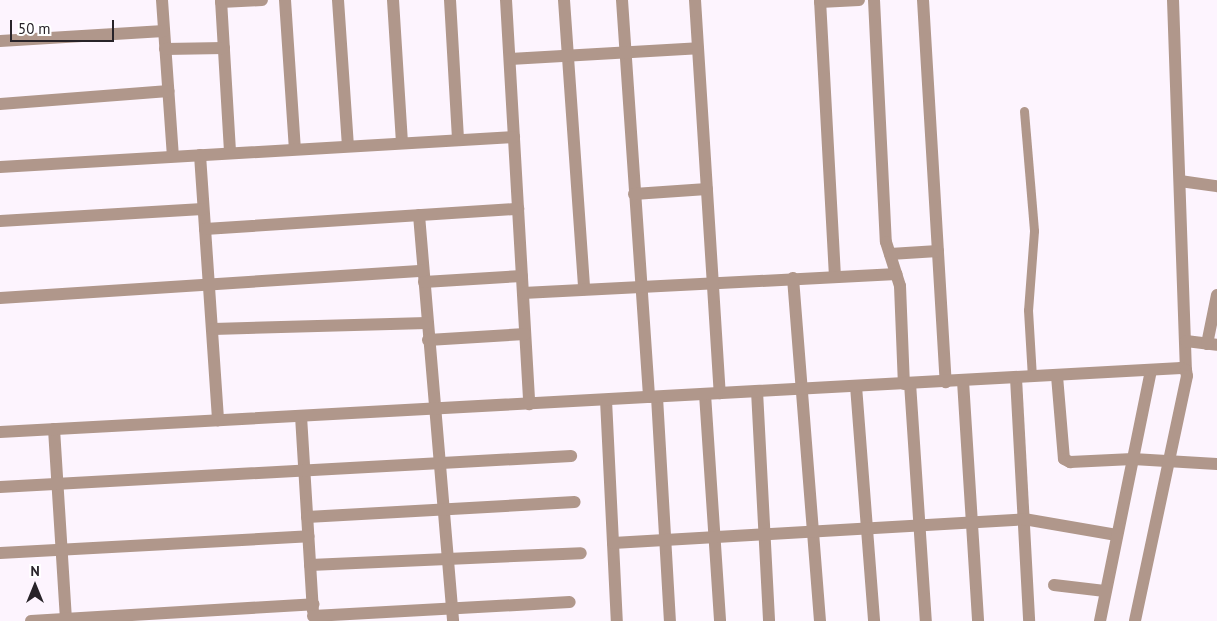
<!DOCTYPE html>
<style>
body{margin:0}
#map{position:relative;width:1217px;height:621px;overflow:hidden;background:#fdf4fe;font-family:"PT Sans",sans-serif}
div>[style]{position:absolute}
.service>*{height:9px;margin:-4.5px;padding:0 4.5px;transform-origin:4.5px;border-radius:4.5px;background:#b0978b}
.minor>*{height:12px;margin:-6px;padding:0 6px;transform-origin:6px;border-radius:6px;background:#b0978b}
.tertiary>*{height:12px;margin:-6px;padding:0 6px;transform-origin:6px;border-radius:6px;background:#b0978b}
span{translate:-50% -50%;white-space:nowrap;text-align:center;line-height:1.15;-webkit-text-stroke:4.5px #fff;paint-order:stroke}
.north{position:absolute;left:10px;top:561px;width:50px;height:50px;-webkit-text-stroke:4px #fff;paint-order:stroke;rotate:0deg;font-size:14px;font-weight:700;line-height:20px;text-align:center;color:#282329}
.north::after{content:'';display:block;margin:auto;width:18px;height:22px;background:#282329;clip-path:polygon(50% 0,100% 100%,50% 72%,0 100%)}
.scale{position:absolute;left:10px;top:20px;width:104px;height:22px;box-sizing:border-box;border:2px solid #282329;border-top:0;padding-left:6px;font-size:15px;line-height:18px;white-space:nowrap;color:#282329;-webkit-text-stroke:4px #fff;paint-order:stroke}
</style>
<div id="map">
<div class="service">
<i style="left:1024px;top:111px;width:120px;rotate:85.2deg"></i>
<i style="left:1034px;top:231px;width:79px;rotate:94.3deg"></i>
<i style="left:1028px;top:310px;width:67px;rotate:86.6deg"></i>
</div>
<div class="minor">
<i style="left:162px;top:0;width:156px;rotate:86deg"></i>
<i style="left:221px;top:0;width:153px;rotate:86.6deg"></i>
<i style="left:285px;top:0;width:149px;rotate:86.2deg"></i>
<i style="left:338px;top:0;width:146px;rotate:86.1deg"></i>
<i style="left:393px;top:0;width:143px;rotate:86.4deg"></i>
<i style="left:450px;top:0;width:140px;rotate:86.7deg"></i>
<i style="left:506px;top:0;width:405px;rotate:86.7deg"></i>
<i style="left:564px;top:0;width:290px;rotate:86deg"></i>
<i style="left:622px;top:0;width:398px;rotate:86.1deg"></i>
<i style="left:820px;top:0;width:277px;rotate:86.9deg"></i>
<i style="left:874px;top:0;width:242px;rotate:87.2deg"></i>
<i style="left:886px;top:242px;width:46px;rotate:72.3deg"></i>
<i style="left:900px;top:286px;width:98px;rotate:87.7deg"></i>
<i style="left:923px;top:0;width:383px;rotate:86.6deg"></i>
<i style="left:1173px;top:0;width:370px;rotate:88deg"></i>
<i style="left:221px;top:2px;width:41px;rotate:-2.8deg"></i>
<i style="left:820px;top:2px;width:39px;rotate:-3deg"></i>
<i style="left:0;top:41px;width:164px;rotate:-3.5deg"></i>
<i style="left:165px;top:49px;width:59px;rotate:-1deg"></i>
<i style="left:510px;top:59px;width:188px;rotate:-3.3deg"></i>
<i style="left:0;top:104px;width:169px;rotate:-4.4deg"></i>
<i style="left:200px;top:155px;width:266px;rotate:86.1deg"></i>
<i style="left:0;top:167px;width:515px;rotate:-3.34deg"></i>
<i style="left:1180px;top:181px;width:37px;rotate:8deg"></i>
<i style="left:634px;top:194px;width:73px;rotate:-3.9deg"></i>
<i style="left:419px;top:215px;width:407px;rotate:85.2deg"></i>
<i style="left:0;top:221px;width:203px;rotate:-3.4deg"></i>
<i style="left:205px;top:229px;width:314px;rotate:-3.7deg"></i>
<i style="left:890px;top:254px;width:48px;rotate:-3.6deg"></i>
<i style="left:793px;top:278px;width:344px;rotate:85.5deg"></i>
<i style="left:424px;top:282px;width:98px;rotate:-3.5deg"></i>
<i style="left:523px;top:293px;width:374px;rotate:-2.9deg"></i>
<i style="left:0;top:298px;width:424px;rotate:-3.7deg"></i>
<i style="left:213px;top:329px;width:214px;rotate:-1.6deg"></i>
<i style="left:428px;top:340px;width:97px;rotate:-3.5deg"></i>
<i style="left:1186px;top:341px;width:31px;rotate:7deg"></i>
<i style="left:1207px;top:344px;width:50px;rotate:-78.5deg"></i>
<i style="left:1057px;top:376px;width:83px;rotate:85.2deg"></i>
<i style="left:1064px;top:459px;width:7px;rotate:27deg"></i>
<i style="left:1070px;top:462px;width:63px;rotate:-2.7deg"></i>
<i style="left:1133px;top:459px;width:84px;rotate:3.4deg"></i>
<i style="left:1016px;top:378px;width:243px;rotate:86.9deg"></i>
<i style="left:963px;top:381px;width:240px;rotate:86.4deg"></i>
<i style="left:910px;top:383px;width:239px;rotate:86.2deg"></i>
<i style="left:856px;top:386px;width:236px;rotate:85.6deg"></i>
<i style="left:757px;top:391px;width:230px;rotate:87deg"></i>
<i style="left:705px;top:394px;width:227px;rotate:86.2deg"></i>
<i style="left:657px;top:397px;width:224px;rotate:86.7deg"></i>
<i style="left:606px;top:400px;width:221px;rotate:87.2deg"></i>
<i style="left:301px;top:416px;width:195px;rotate:86.5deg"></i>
<i style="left:54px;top:429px;width:192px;rotate:86.4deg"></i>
<i style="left:0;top:487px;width:572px;rotate:-3.11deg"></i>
<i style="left:307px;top:517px;width:268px;rotate:-3.2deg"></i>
<i style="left:613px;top:543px;width:412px;rotate:-3.3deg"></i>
<i style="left:1024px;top:519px;width:94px;rotate:9.8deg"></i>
<i style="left:0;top:553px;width:309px;rotate:-3.1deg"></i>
<i style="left:310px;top:565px;width:271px;rotate:-2.5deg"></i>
<i style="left:1054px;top:585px;width:51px;rotate:6.7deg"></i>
<i style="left:313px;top:616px;width:257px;rotate:-3.1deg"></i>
<i style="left:31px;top:621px;width:283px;rotate:-3.4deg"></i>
<i style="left:1100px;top:621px;width:255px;rotate:-78.5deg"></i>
</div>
<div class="tertiary">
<i style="left:695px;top:0;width:394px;rotate:86.4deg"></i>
<i style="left:0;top:432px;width:1183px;rotate:-3.1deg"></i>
<i style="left:1181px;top:368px;width:5px;rotate:22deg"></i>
<i style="left:1186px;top:370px;width:6px;rotate:81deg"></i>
<i style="left:1187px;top:376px;width:250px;rotate:102deg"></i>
</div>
<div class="north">N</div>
<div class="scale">50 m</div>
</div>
